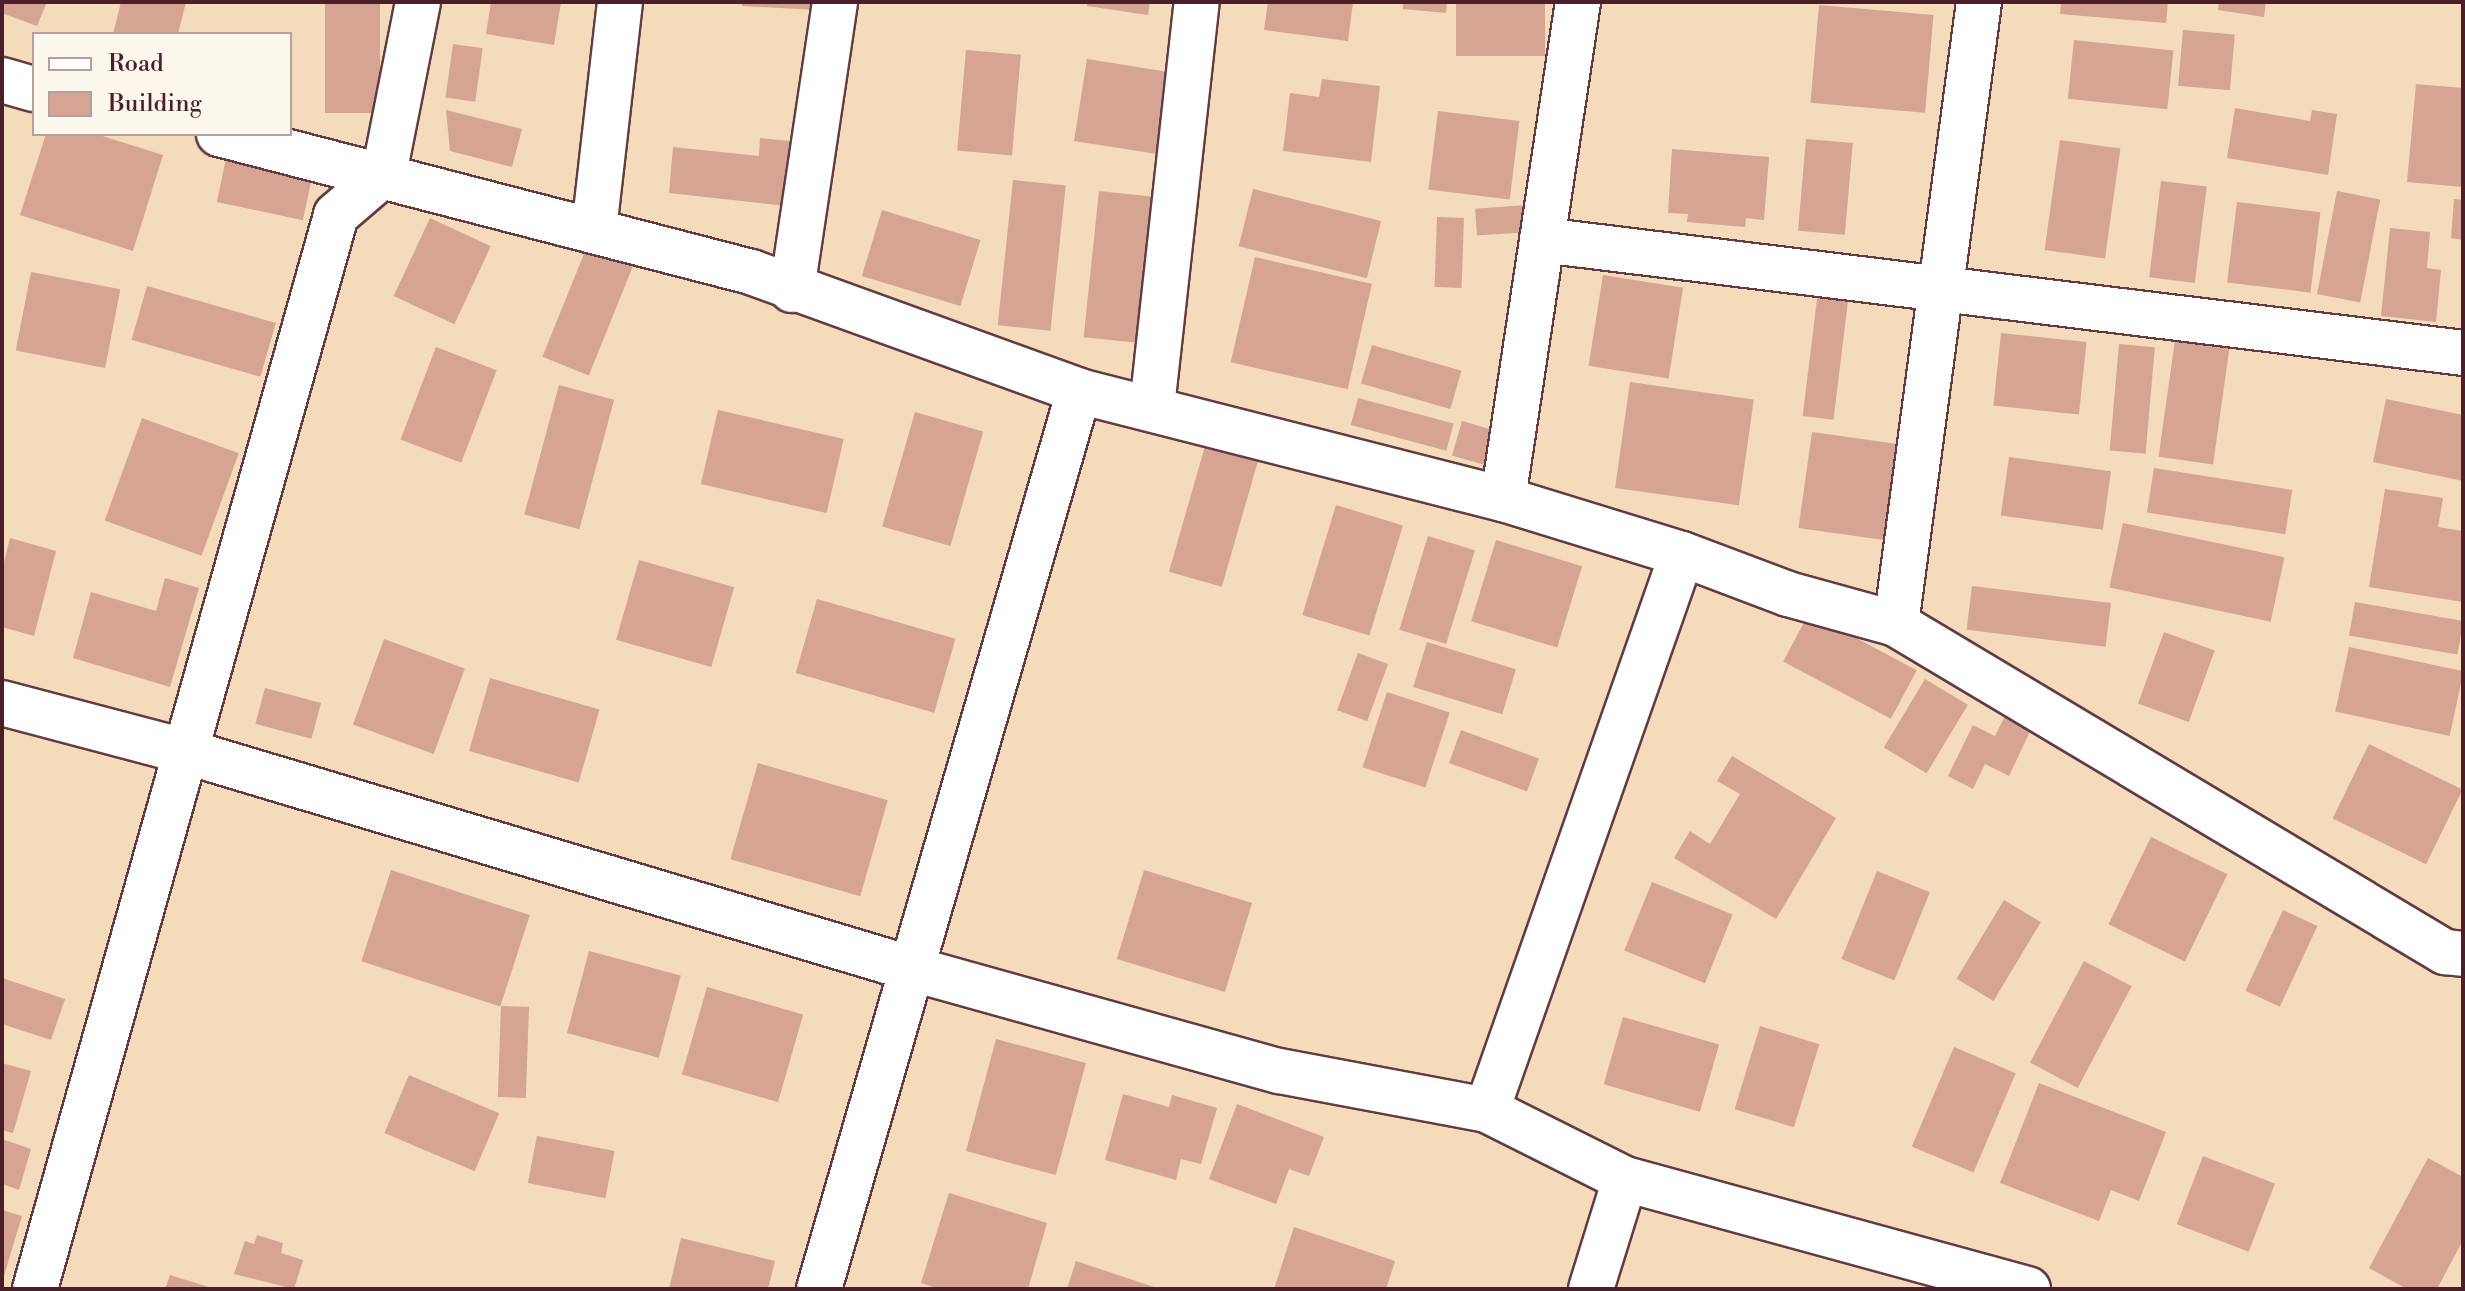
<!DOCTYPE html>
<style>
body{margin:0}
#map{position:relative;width:2465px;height:1291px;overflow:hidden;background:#f3dbbb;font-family:"Libre Bodoni",serif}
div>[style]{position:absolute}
.building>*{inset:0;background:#d6a493;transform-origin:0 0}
.roads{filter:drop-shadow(2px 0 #633b41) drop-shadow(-2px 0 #633b41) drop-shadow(0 2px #633b41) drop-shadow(0 -2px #633b41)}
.minor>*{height:44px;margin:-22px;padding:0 22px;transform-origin:22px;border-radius:22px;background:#fff}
span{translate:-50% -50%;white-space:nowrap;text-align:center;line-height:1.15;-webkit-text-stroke:6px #fbf7ec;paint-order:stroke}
.frame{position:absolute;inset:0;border:4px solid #4a1f2b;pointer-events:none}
.legend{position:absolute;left:32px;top:32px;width:260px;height:104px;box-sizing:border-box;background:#fbf7ec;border:2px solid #b4a19f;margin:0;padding:10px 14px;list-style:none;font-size:24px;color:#4a1f2b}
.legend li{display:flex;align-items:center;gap:16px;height:40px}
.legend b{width:40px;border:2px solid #b4a19f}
</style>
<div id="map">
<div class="building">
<i style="clip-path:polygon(2px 2px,47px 2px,37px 26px,2px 13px)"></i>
<i style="clip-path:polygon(121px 2px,186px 2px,178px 34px,113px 34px)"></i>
<i style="left:325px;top:2px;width:55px;height:111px"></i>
<i style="clip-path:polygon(491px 2px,561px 2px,554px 45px,486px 34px)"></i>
<i style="clip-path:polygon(742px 2px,819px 2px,818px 10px,742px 6px)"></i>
<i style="clip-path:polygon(1088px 2px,1150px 2px,1148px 15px,1087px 6px)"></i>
<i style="clip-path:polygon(1268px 2px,1353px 2px,1348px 41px,1264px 30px)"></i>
<i style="clip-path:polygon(1403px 2px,1447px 2px,1446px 13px,1403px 9px)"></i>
<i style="left:1456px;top:2px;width:89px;height:54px"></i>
<i style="clip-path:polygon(2061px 2px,2168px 2px,2166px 23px,2060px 14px)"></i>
<i style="clip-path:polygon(2219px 2px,2266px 2px,2264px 17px,2218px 10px)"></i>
<i style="left:1819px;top:5px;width:115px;height:98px;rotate:5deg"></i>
<i style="left:2183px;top:30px;width:52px;height:56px;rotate:5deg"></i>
<i style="left:2074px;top:40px;width:100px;height:59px;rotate:6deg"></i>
<i style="left:453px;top:44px;width:30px;height:54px;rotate:8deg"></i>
<i style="left:966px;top:50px;width:55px;height:101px;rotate:5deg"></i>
<i style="left:1087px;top:59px;width:84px;height:83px;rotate:9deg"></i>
<i style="clip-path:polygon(1322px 79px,1380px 86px,1371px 162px,1283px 151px,1290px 93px,1319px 97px)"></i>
<i style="clip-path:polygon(2416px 84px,2463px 88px,2463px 187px,2407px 182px)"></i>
<i style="clip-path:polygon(2235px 108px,2310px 121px,2312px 110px,2337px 114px,2328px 175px,2227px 158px)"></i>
<i style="clip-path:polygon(446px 110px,522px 129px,512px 167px,450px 151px)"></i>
<i style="left:1438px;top:111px;width:82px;height:79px;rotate:7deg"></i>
<i style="clip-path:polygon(46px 134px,96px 134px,163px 155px,133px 251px,20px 215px)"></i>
<i style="clip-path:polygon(760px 138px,801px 142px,795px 207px,669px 193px,673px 147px,759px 156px)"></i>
<i style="left:1806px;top:139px;width:47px;height:92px;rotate:5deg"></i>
<i style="left:2060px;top:140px;width:61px;height:111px;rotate:8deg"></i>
<i style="clip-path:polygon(1672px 149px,1769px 157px,1764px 220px,1746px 218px,1745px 227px,1687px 222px,1688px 214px,1668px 213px)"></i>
<i style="left:227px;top:154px;width:88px;height:49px;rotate:12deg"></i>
<i style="left:1013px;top:180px;width:53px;height:146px;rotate:6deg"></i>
<i style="left:2161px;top:181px;width:46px;height:97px;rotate:7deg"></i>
<i style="left:1253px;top:189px;width:132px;height:59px;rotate:14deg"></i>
<i style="left:1099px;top:191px;width:54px;height:147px;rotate:6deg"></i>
<i style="left:2337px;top:191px;width:44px;height:105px;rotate:11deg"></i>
<i style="clip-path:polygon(2454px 199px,2463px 200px,2463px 240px,2451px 238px)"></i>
<i style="left:2237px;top:202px;width:84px;height:81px;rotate:7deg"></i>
<i style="left:1527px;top:205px;width:27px;height:52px;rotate:86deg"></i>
<i style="left:882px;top:210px;width:103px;height:69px;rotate:17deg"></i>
<i style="left:1437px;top:217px;width:27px;height:70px;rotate:2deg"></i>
<i style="left:430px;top:218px;width:67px;height:86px;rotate:25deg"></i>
<i style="clip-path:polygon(2390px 228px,2430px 232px,2427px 268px,2441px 270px,2436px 322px,2381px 316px)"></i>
<i style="left:590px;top:239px;width:50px;height:127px;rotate:22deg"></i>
<i style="left:1255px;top:257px;width:120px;height:108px;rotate:13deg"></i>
<i style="left:31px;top:272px;width:91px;height:80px;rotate:11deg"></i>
<i style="left:1603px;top:275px;width:81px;height:92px;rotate:9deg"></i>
<i style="left:1819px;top:283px;width:31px;height:134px;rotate:7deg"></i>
<i style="left:147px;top:286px;width:134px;height:56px;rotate:16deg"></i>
<i style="left:2001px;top:333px;width:86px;height:73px;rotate:6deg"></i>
<i style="left:2176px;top:333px;width:55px;height:125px;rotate:8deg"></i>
<i style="left:2119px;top:344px;width:36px;height:107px;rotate:5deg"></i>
<i style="left:1372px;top:345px;width:93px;height:40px;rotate:16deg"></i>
<i style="left:436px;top:347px;width:65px;height:99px;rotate:21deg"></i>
<i style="left:1630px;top:382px;width:125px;height:107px;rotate:8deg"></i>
<i style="left:559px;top:385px;width:57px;height:134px;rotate:15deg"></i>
<i style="left:1358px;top:398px;width:99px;height:28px;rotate:15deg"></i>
<i style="clip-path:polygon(2386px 399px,2463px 415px,2463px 481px,2373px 462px)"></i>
<i style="left:718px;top:410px;width:129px;height:76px;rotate:13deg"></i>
<i style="left:915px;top:412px;width:71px;height:119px;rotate:16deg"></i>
<i style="left:142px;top:418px;width:103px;height:109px;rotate:20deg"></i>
<i style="left:1462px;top:421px;width:44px;height:36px;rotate:16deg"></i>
<i style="left:1812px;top:432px;width:99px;height:97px;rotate:8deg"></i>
<i style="left:1207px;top:439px;width:55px;height:138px;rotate:16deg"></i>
<i style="left:2009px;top:457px;width:103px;height:59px;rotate:8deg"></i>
<i style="left:2154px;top:468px;width:140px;height:45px;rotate:9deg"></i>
<i style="clip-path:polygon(2385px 489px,2443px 498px,2438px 527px,2463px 531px,2463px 602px,2369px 587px)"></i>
<i style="left:1336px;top:505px;width:70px;height:115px;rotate:17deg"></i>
<i style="left:2123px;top:523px;width:165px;height:66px;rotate:12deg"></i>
<i style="left:1428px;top:536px;width:49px;height:98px;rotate:17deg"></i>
<i style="clip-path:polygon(10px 538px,56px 551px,34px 636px,2px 627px,2px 570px)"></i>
<i style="left:1496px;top:540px;width:90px;height:85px;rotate:17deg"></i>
<i style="left:639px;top:560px;width:99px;height:83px;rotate:16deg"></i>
<i style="clip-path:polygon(165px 578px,199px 588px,170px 687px,73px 658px,91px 592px,156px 611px)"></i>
<i style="left:1972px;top:586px;width:140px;height:44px;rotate:7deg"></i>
<i style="left:817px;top:599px;width:144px;height:77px;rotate:16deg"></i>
<i style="left:2355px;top:602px;width:110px;height:34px;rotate:10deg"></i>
<i style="left:1809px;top:613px;width:122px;height:55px;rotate:28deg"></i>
<i style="left:2164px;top:632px;width:54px;height:76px;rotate:20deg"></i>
<i style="left:384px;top:639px;width:86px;height:91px;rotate:20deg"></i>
<i style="left:1427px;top:642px;width:93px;height:47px;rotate:17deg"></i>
<i style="left:2349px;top:647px;width:117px;height:66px;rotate:12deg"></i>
<i style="left:1358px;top:653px;width:32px;height:61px;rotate:20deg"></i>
<i style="left:490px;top:678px;width:114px;height:76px;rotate:16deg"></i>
<i style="left:1925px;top:679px;width:50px;height:80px;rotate:31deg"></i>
<i style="left:265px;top:688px;width:58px;height:37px;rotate:15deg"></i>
<i style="left:1387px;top:692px;width:66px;height:79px;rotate:18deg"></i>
<i style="clip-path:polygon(2009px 708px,2035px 721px,2009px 776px,1985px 764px,1973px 789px,1948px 776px,1973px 725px,1995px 736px)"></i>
<i style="left:1461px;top:730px;width:83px;height:35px;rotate:20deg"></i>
<i style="left:2369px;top:744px;width:104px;height:83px;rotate:26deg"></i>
<i style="clip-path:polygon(1732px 756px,1836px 818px,1776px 919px,1674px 858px,1690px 831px,1710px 844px,1740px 794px,1717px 781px)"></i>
<i style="left:758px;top:763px;width:135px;height:100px;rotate:16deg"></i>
<i style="left:2151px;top:837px;width:85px;height:97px;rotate:26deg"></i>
<i style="left:391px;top:870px;width:146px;height:96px;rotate:18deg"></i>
<i style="left:1144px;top:870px;width:113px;height:93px;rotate:17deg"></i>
<i style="left:1877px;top:871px;width:57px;height:95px;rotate:22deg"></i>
<i style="left:1652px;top:882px;width:87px;height:74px;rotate:22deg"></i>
<i style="left:2004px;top:900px;width:43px;height:92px;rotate:31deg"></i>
<i style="left:2283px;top:910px;width:38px;height:89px;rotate:25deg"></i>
<i style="left:589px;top:951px;width:95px;height:85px;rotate:15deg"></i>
<i style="left:2084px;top:961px;width:54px;height:115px;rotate:28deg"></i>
<i style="clip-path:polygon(2px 978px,65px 999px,51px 1040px,2px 1024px)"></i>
<i style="left:707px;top:987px;width:100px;height:91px;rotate:16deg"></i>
<i style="left:501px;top:1006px;width:28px;height:91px;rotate:2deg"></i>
<i style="left:1623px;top:1017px;width:100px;height:70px;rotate:16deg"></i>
<i style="left:1760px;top:1026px;width:62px;height:87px;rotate:17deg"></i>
<i style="left:996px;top:1039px;width:93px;height:116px;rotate:15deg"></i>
<i style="left:1954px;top:1047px;width:67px;height:108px;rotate:23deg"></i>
<i style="clip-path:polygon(2px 1063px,31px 1071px,13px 1133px,2px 1130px)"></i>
<i style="left:409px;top:1075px;width:98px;height:63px;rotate:23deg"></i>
<i style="clip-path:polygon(2039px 1083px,2166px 1132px,2139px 1201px,2111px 1190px,2099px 1221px,2000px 1183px)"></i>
<i style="clip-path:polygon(1123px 1094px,1169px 1107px,1172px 1095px,1217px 1108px,1201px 1164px,1181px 1159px,1176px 1180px,1105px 1160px)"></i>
<i style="clip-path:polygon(1237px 1104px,1324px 1137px,1309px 1176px,1289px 1169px,1276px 1204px,1209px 1179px)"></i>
<i style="left:537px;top:1136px;width:79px;height:48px;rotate:11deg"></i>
<i style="clip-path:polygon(2px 1139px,31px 1149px,19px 1190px,2px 1184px)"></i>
<i style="left:2203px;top:1156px;width:77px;height:73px;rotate:21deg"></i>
<i style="clip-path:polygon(2428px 1158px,2463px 1177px,2463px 1240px,2437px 1289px,2407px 1289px,2369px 1268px)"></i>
<i style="clip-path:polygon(949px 1193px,1047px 1223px,1028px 1289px,940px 1289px,921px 1283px)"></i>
<i style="clip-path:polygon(2px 1210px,22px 1216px,3px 1279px,2px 1279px)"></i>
<i style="clip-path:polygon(1294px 1227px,1395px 1261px,1386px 1289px,1274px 1289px)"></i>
<i style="clip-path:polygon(257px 1235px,283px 1243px,281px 1253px,303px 1260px,294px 1289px,234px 1274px,245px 1241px,254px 1244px)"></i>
<i style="clip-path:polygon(681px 1238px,775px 1261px,768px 1289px,669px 1289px)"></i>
<i style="clip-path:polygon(1076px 1261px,1157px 1288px,1157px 1289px,1067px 1289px)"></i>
<i style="clip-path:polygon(170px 1275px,212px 1288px,212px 1289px,165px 1289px)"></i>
</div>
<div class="roads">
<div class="minor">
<i style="left:2px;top:80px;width:33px;rotate:16deg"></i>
<i style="left:219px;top:134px;width:550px;rotate:14.54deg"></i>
<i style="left:751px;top:272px;width:349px;rotate:19.9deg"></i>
<i style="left:1079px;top:391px;width:438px;rotate:14.3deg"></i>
<i style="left:1503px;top:499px;width:187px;rotate:17.1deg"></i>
<i style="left:1682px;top:554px;width:113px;rotate:20.7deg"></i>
<i style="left:1788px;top:594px;width:112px;rotate:15.5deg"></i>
<i style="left:1896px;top:624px;width:640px;rotate:30.86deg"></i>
<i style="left:2445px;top:952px;width:18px;rotate:6deg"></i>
<i style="left:594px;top:230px;width:229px;rotate:-83.5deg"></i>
<i style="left:1542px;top:240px;width:928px;rotate:6.99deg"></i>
<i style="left:792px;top:290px;width:291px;rotate:-81.5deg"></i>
<i style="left:1152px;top:407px;width:407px;rotate:-83.7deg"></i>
<i style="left:1503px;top:499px;width:503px;rotate:-81.42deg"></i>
<i style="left:1896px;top:624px;width:628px;rotate:-82.4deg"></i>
<i style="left:2px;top:703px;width:188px;rotate:14.8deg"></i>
<i style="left:184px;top:751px;width:761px;rotate:16.65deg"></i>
<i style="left:913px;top:969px;width:380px;rotate:15.6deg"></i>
<i style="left:1279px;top:1071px;width:212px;rotate:10.6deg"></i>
<i style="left:1487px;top:1110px;width:154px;rotate:26.6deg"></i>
<i style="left:1625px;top:1179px;width:418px;rotate:15.3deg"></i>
<i style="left:1487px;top:1110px;width:589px;rotate:-70.67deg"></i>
<i style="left:35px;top:1289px;width:1115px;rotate:-74.34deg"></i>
<i style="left:336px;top:215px;width:63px;rotate:-40.5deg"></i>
<i style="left:384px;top:174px;width:175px;rotate:-78.8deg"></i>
<i style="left:819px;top:1289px;width:935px;rotate:-73.85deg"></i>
<i style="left:1591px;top:1289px;width:115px;rotate:-72.8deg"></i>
</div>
</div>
<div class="frame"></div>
<ul class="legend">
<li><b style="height:10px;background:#fff"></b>Road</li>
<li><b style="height:22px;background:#d6a493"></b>Building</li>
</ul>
</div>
